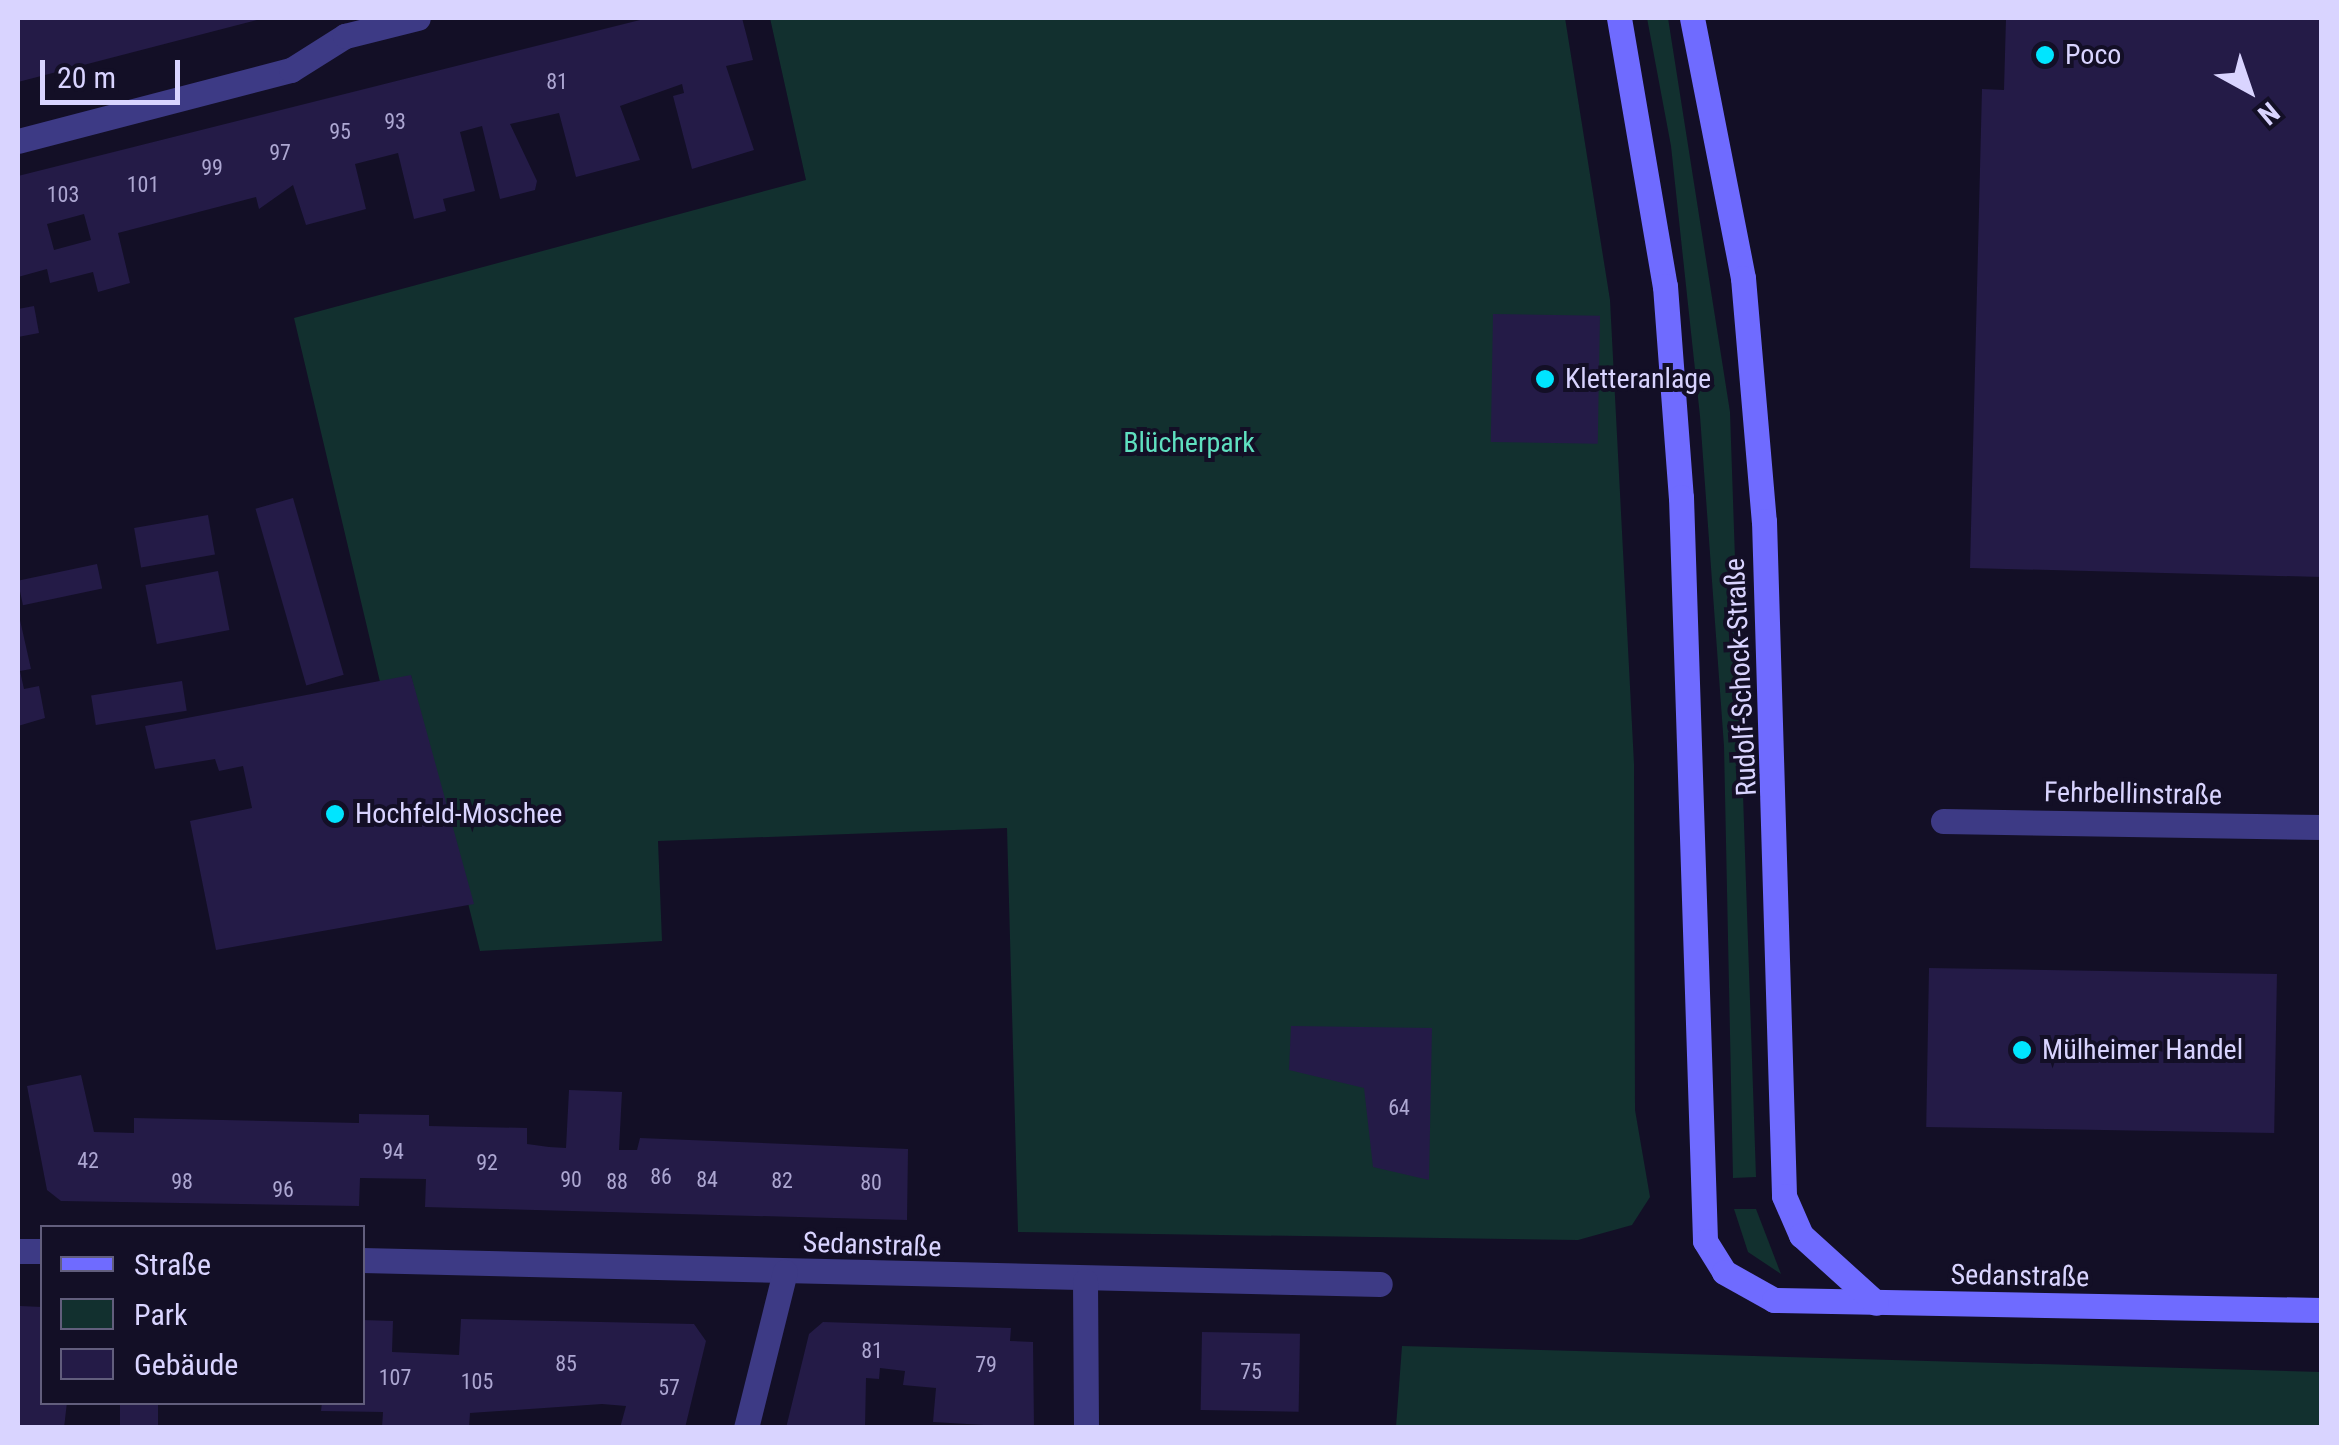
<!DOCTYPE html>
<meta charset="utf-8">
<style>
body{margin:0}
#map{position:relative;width:2339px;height:1445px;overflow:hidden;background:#130f26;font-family:"Roboto Condensed",sans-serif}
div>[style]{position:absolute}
.green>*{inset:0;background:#12302f}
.building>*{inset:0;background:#241b47;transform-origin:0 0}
.minor>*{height:25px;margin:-12.5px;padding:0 12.5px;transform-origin:12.5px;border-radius:12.5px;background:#3d3a85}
.secondary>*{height:25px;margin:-12.5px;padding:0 12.5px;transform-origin:12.5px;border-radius:12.5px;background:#6f6bff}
.dots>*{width:28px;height:28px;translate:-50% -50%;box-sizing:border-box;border:5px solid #130f26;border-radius:50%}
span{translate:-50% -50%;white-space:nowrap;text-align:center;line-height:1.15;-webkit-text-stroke:8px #130f26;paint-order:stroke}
.number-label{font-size:22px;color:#aca6d1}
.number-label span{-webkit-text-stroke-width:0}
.poi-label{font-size:28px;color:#d9d4ff}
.left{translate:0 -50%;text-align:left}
.park-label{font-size:28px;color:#5fe0c0}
.street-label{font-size:28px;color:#d9d4ff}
.frame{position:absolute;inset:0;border:20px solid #d9d4ff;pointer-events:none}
.legend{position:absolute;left:40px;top:1225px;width:325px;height:180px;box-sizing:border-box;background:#130f26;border:2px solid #625e7d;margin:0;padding:12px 18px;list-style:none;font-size:30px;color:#d9d4ff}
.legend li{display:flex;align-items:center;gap:20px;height:50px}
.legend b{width:50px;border:2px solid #625e7d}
.north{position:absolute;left:2199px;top:40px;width:100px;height:100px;-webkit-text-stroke:8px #130f26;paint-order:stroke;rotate:140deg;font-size:28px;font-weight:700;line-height:40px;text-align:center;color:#d9d4ff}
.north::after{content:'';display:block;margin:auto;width:35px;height:45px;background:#d9d4ff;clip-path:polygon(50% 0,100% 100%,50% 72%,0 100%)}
.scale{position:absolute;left:40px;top:60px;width:140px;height:45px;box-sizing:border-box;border:5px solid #d9d4ff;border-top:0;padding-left:12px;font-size:30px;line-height:35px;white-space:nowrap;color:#d9d4ff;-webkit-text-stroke:8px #130f26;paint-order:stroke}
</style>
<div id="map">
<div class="green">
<i style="clip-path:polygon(770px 18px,1565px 18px,1610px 300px,1634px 764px,1635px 1110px,1650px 1197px,1632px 1225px,1578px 1240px,1018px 1232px,1007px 828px,658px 841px,662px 941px,480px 951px,411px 676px,380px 682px,294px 318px,806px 180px)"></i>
<i style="clip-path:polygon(1647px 18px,1668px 18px,1730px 412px,1756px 1177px,1733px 1178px,1724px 746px,1700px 416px,1671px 146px)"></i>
<i style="clip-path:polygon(1734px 1209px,1756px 1209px,1781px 1274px,1748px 1252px)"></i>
<i style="clip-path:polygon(1402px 1346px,2321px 1372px,2321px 1427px,1396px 1427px)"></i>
</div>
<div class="building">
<i style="clip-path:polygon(18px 18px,261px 18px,261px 19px,18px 82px)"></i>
<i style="clip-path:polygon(evenodd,648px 18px,742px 18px,753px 60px,726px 66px,754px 150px,692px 169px,673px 96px,684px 93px,682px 84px,620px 106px,640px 160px,576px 177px,559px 113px,510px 124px,537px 181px,535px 190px,500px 199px,482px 126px,460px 132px,475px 191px,443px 199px,446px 211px,414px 219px,398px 153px,355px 164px,366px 209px,306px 225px,293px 185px,259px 209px,256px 197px,118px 233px,130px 283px,98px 292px,93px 272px,50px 283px,47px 269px,18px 277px,18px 176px,648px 18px,84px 214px,91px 240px,54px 250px,47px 224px,84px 214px)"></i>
<i style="clip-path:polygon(2006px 18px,2322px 18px,2322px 577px,1970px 568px,1982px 89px,2004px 90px)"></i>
<i style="clip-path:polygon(34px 306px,39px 333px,18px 337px,18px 309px)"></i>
<i style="left:1493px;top:314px;width:107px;height:128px;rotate:1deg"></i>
<i style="left:293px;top:498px;width:184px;height:39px;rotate:74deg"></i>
<i style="left:208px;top:515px;width:40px;height:75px;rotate:80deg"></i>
<i style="left:97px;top:564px;width:25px;height:81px;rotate:78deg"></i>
<i style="left:218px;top:571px;width:60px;height:74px;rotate:79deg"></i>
<i style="clip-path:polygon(18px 611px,31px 669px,20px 671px,24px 689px,39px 686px,45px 718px,18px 726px)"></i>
<i style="clip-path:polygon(411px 675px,474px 904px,216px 950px,190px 821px,252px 808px,243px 766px,219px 771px,215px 759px,155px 769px,145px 726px)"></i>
<i style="left:182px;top:681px;width:30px;height:92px;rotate:81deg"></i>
<i style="left:1929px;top:968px;width:348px;height:159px;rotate:1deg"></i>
<i style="clip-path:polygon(1291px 1026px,1432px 1028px,1429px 1180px,1373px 1167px,1364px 1088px,1289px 1070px)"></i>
<i style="clip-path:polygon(81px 1075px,94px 1132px,134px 1133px,134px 1118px,359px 1123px,359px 1114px,429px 1115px,429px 1126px,527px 1128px,527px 1144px,549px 1147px,566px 1148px,569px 1090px,622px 1092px,619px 1150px,637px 1150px,640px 1138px,908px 1149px,907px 1220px,425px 1207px,426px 1179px,360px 1178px,359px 1206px,61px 1201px,47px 1190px,27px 1086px)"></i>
<i style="clip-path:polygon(20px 1306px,42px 1307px,42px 1402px,67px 1402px,64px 1428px,18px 1428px)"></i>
<i style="clip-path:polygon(461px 1319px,694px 1324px,706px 1341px,685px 1428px,620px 1428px,626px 1406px,602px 1404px,470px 1413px,469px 1428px,382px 1428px,383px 1412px,321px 1411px,322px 1402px,362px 1402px,362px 1320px,393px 1321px,392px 1352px,459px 1355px)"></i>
<i style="clip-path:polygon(823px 1322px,1011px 1328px,1010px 1341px,1033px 1342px,1034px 1428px,933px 1422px,936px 1388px,903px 1385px,905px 1371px,880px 1368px,879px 1379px,866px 1378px,865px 1428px,786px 1428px,809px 1334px)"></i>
<i style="left:1202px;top:1332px;width:98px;height:78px;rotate:1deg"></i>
<i style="left:120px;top:1402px;width:38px;height:26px"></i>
</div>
<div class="minor">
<i style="left:18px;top:141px;width:282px;rotate:-14.6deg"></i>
<i style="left:291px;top:70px;width:64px;rotate:-32.2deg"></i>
<i style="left:345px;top:36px;width:75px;rotate:-13.9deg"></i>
<i style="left:1943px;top:821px;width:379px;rotate:0.9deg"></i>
<i style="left:18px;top:1251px;width:24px"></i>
<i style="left:362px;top:1260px;width:1018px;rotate:1.35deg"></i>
<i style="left:1085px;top:1281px;width:147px;rotate:89.6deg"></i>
<i style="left:746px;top:1428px;width:161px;rotate:-76deg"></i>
</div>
<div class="secondary">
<i style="left:1619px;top:18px;width:272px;rotate:80.3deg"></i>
<i style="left:1665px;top:286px;width:212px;rotate:85.7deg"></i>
<i style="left:1681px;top:497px;width:744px;rotate:88.15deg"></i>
<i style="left:1705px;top:1241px;width:36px;rotate:58deg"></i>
<i style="left:1724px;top:1272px;width:57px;rotate:29.2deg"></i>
<i style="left:1774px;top:1300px;width:548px;rotate:1.05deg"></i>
<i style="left:1692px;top:18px;width:265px;rotate:78.9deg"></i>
<i style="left:1743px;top:278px;width:244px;rotate:85.1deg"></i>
<i style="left:1764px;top:521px;width:675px;rotate:88.3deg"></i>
<i style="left:1784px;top:1196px;width:43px;rotate:66.4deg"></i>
<i style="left:1801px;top:1235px;width:101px;rotate:42.2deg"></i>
</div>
<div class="dots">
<i style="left:2045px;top:55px;background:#00e5ff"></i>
<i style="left:1545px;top:379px;background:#00e5ff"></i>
<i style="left:335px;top:814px;background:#00e5ff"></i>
<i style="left:2022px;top:1050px;background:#00e5ff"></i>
</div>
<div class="number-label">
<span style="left:557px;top:82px">81</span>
<span style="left:395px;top:122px">93</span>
<span style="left:340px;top:132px">95</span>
<span style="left:280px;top:153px">97</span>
<span style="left:212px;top:168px">99</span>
<span style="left:143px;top:185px">101</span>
<span style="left:63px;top:195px">103</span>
<span style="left:1399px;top:1108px">64</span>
<span style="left:393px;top:1152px">94</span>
<span style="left:88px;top:1161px">42</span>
<span style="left:487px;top:1163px">92</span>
<span style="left:661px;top:1177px">86</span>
<span style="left:571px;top:1180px">90</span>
<span style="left:707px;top:1180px">84</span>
<span style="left:782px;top:1181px">82</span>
<span style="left:182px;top:1182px">98</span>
<span style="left:617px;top:1182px">88</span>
<span style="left:871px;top:1183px">80</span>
<span style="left:283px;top:1190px">96</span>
<span style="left:872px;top:1351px">81</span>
<span style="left:566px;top:1364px">85</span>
<span style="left:986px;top:1365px">79</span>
<span style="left:1251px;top:1372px">75</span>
<span style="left:395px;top:1378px">107</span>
<span style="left:477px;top:1382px">105</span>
<span style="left:669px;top:1388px">57</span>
</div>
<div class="poi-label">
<span class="left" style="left:2065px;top:55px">Poco</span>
<span class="left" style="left:1565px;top:379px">Kletteranlage</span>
<span class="left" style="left:355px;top:814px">Hochfeld-Moschee</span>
<span class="left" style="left:2042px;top:1050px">Mülheimer Handel</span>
</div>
<div class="park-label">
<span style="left:1189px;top:443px">Blücherpark</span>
</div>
<div class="street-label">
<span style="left:1741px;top:677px;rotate:-93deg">Rudolf-Schock-Straße</span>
<span style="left:2133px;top:794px;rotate:1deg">Fehrbellinstraße</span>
<span style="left:872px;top:1245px;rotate:2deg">Sedanstraße</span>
<span style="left:2020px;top:1276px;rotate:1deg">Sedanstraße</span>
</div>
<div class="frame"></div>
<ul class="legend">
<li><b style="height:12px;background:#6f6bff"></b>Straße</li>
<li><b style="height:28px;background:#12302f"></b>Park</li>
<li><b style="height:28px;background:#241b47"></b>Gebäude</li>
</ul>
<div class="north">N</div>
<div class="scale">20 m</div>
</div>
